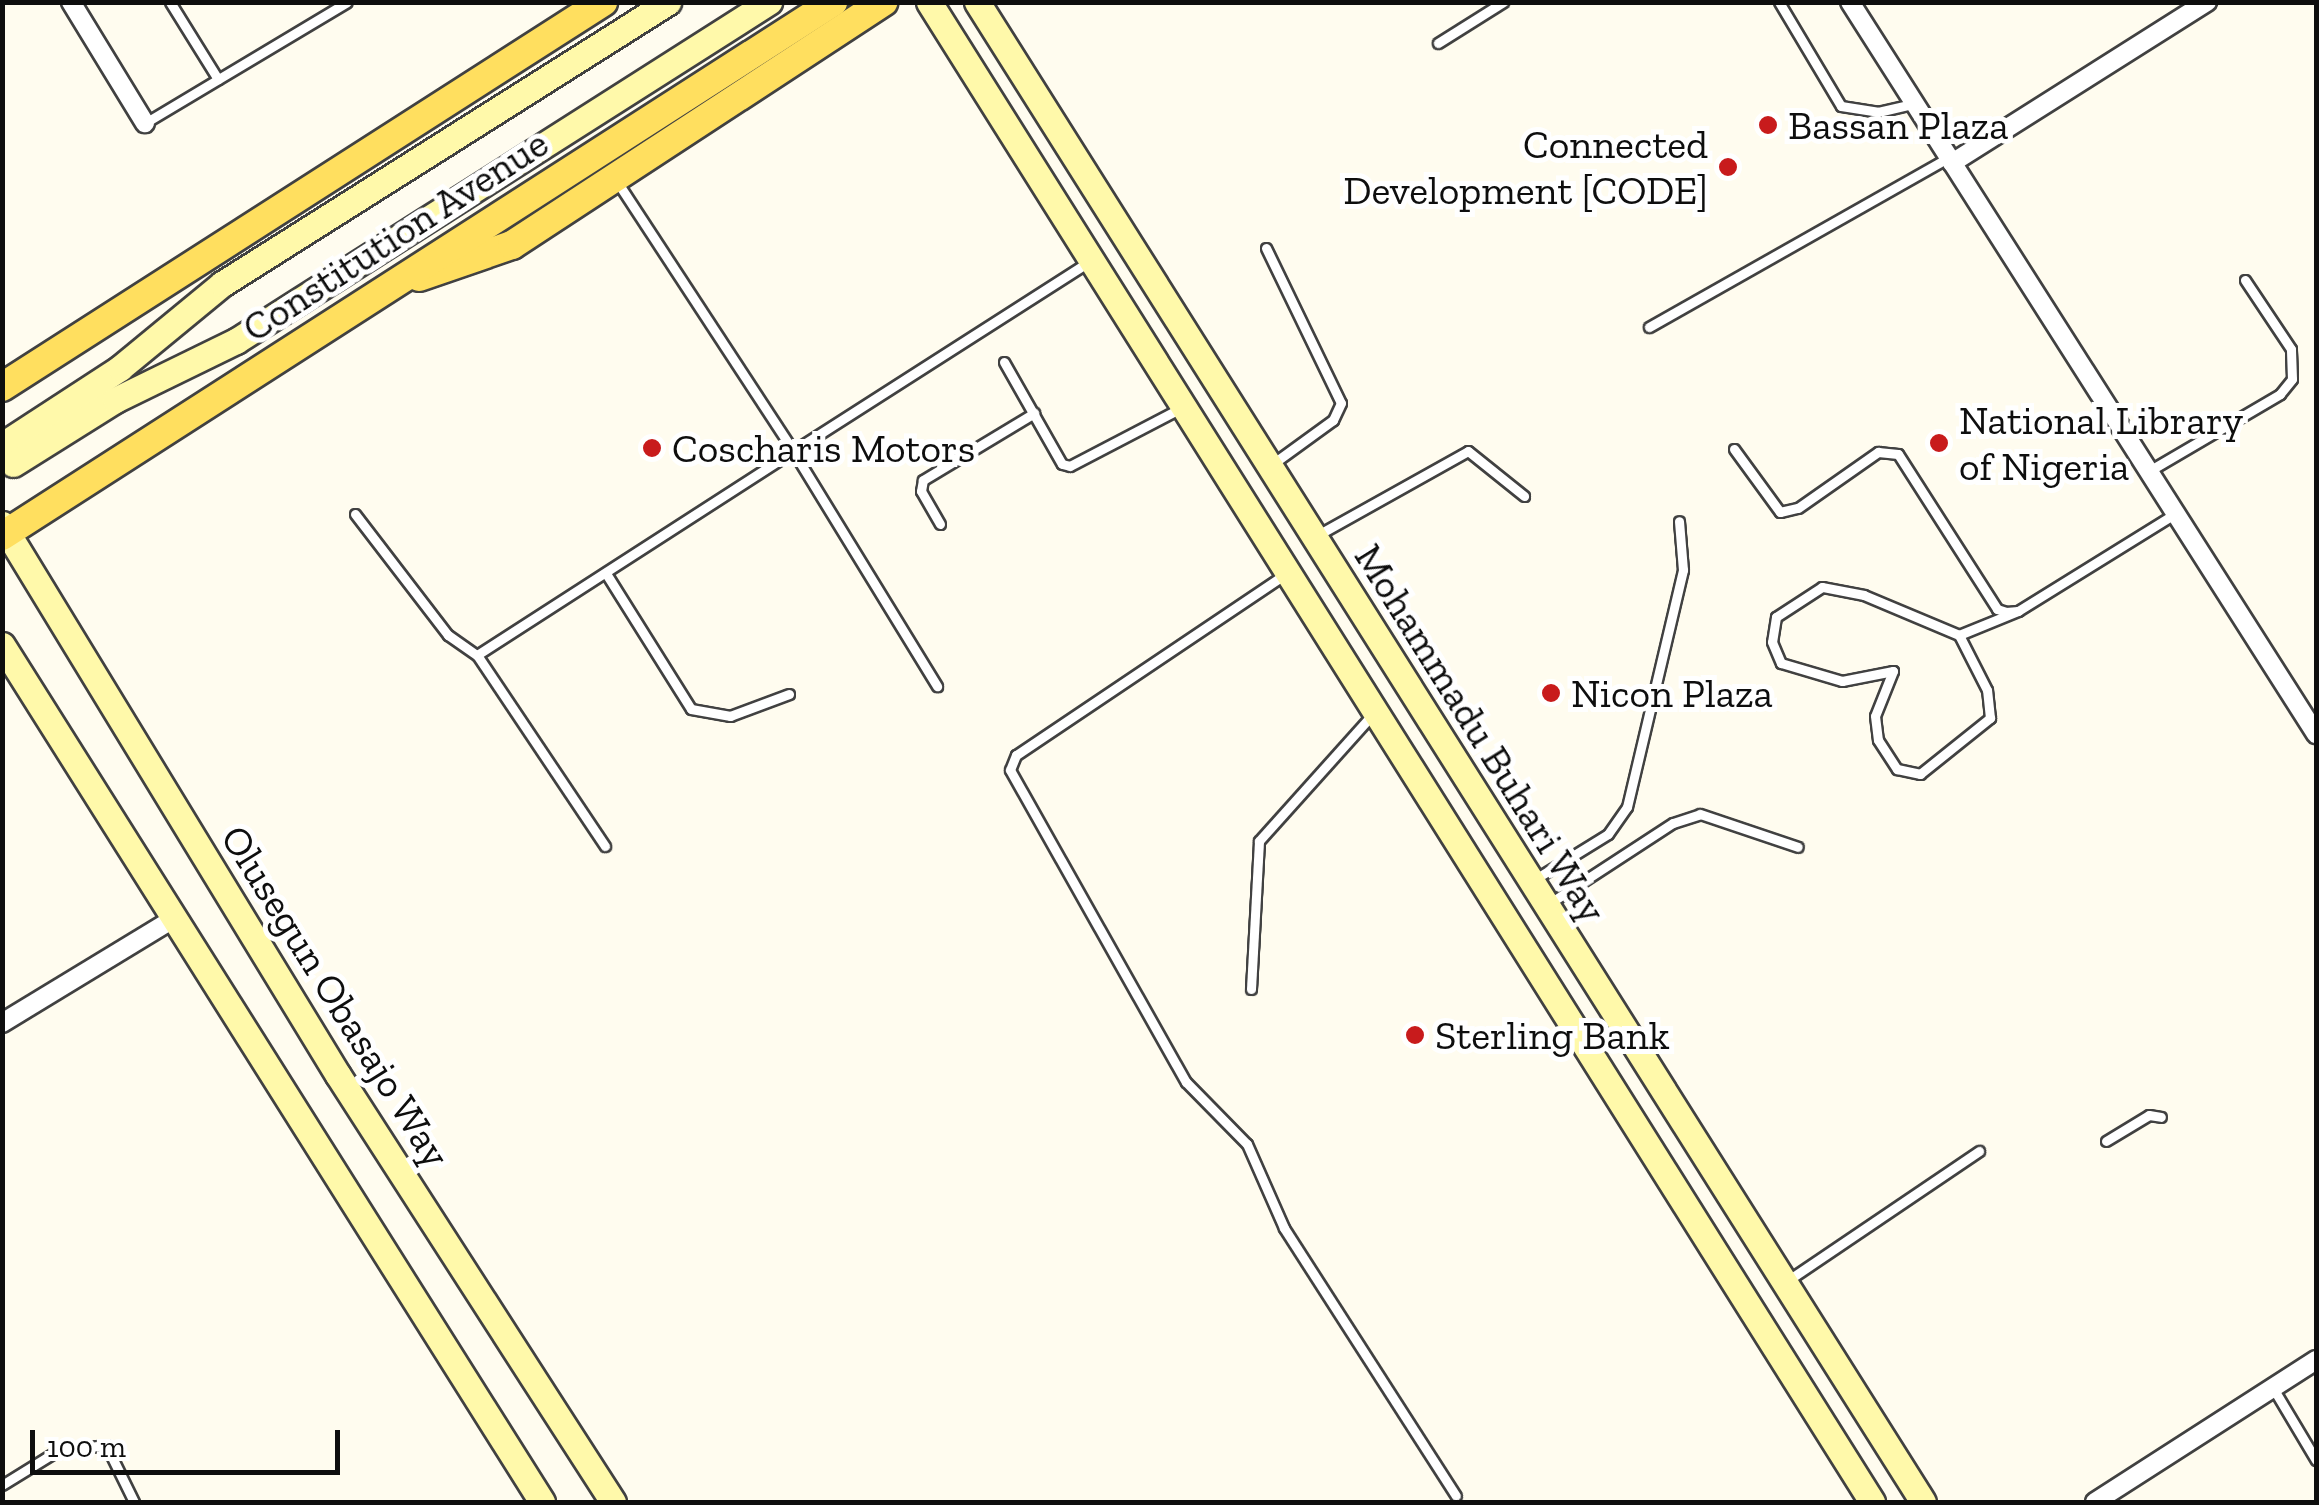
<!DOCTYPE html>
<style>
body{margin:0}
#map{position:relative;width:2319px;height:1505px;overflow:hidden;background:#fffcef;font-family:"Zilla Slab",serif}
div>[style]{position:absolute}
.roads{filter:drop-shadow(2px 0 #414141) drop-shadow(-2px 0 #414141) drop-shadow(0 2px #414141) drop-shadow(0 -2px #414141)}
.lane>*{height:9px;margin:-4.5px;padding:0 4.5px;transform-origin:4.5px;border-radius:4.5px;background:#fff}
.street>*{height:18px;margin:-9px;padding:0 9px;transform-origin:9px;border-radius:9px;background:#fff}
.secondary>*{height:25px;margin:-12.5px;padding:0 12.5px;transform-origin:12.5px;border-radius:12.5px;background:#fff9aa}
.primary>*{height:28px;margin:-14px;padding:0 14px;transform-origin:14px;border-radius:14px;background:#ffdf5f}
.dots>*{width:28px;height:28px;translate:-50% -50%;box-sizing:border-box;border:5px solid #fff;border-radius:50%}
span{translate:-50% -50%;white-space:nowrap;text-align:center;line-height:1.15;-webkit-text-stroke:10px #fff;paint-order:stroke}
.poi-label{font-size:40px;color:#0e0e0e}
.left{translate:0 -50%;text-align:left}
.right{translate:-100% -50%;text-align:right}
.street-label{font-size:40px;color:#0e0e0e}
.frame{position:absolute;inset:0;border:5px solid #0e0e0e;pointer-events:none}
.scale{position:absolute;left:30px;top:1430px;width:310px;height:45px;box-sizing:border-box;border:5px solid #0e0e0e;border-top:0;padding-left:12px;font-size:30px;line-height:35px;white-space:nowrap;color:#0e0e0e;-webkit-text-stroke:8px #fff;paint-order:stroke}
</style>
<div id="map">
<div class="roads">
<div class="lane">
<i style="left:170px;top:2px;width:91px;rotate:58.1deg"></i>
<i style="left:1779px;top:2px;width:121px;rotate:59.2deg"></i>
<i style="left:1841px;top:106px;width:37px;rotate:9deg"></i>
<i style="left:1878px;top:112px;width:37px;rotate:-13deg"></i>
<i style="left:1438px;top:43px;width:77px;rotate:-32.2deg"></i>
<i style="left:145px;top:123px;width:235px;rotate:-30.9deg"></i>
<i style="left:616px;top:180px;width:324px;rotate:56.8deg"></i>
<i style="left:793px;top:451px;width:351px;rotate:-32.6deg"></i>
<i style="left:1266px;top:248px;width:172px;rotate:64.2deg"></i>
<i style="left:1341px;top:403px;width:19px;rotate:115deg"></i>
<i style="left:1333px;top:420px;width:77px;rotate:144deg"></i>
<i style="left:1649px;top:327px;width:343px;rotate:-29.5deg"></i>
<i style="left:1004px;top:362px;width:117px;rotate:60.4deg"></i>
<i style="left:1062px;top:464px;width:8px;rotate:14deg"></i>
<i style="left:1070px;top:466px;width:123px;rotate:-27.6deg"></i>
<i style="left:1734px;top:449px;width:78px;rotate:53.9deg"></i>
<i style="left:1780px;top:512px;width:18px;rotate:-13deg"></i>
<i style="left:1798px;top:508px;width:98px;rotate:-35deg"></i>
<i style="left:1878px;top:452px;width:20px;rotate:6deg"></i>
<i style="left:1898px;top:454px;width:184px;rotate:57.4deg"></i>
<i style="left:1997px;top:609px;width:9px;rotate:18deg"></i>
<i style="left:2006px;top:612px;width:12px;rotate:-5deg"></i>
<i style="left:2018px;top:611px;width:186px;rotate:-31.8deg"></i>
<i style="left:2149px;top:471px;width:152px;rotate:-30.4deg"></i>
<i style="left:2280px;top:394px;width:19px;rotate:-51deg"></i>
<i style="left:2292px;top:379px;width:30px;rotate:-92deg"></i>
<i style="left:2291px;top:349px;width:83px;rotate:-123.7deg"></i>
<i style="left:355px;top:514px;width:153px;rotate:52.5deg"></i>
<i style="left:448px;top:635px;width:35px;rotate:35deg"></i>
<i style="left:477px;top:655px;width:376px;rotate:-32.8deg"></i>
<i style="left:793px;top:451px;width:276px;rotate:58.5deg"></i>
<i style="left:940px;top:524px;width:38px;rotate:-120deg"></i>
<i style="left:921px;top:491px;width:11px;rotate:-80deg"></i>
<i style="left:923px;top:480px;width:130px;rotate:-31.1deg"></i>
<i style="left:1316px;top:536px;width:174px;rotate:-29.2deg"></i>
<i style="left:1468px;top:451px;width:72px;rotate:38.8deg"></i>
<i style="left:607px;top:575px;width:158px;rotate:57.9deg"></i>
<i style="left:691px;top:709px;width:40px;rotate:10deg"></i>
<i style="left:730px;top:716px;width:63px;rotate:-20.4deg"></i>
<i style="left:1284px;top:575px;width:323px;rotate:146.1deg"></i>
<i style="left:1016px;top:755px;width:16px;rotate:112deg"></i>
<i style="left:1010px;top:770px;width:358px;rotate:60.6deg"></i>
<i style="left:1186px;top:1082px;width:87px;rotate:45.5deg"></i>
<i style="left:1247px;top:1144px;width:92px;rotate:66.2deg"></i>
<i style="left:1284px;top:1228px;width:318px;rotate:57.3deg"></i>
<i style="left:1959px;top:635px;width:103px;rotate:-157.2deg"></i>
<i style="left:1864px;top:595px;width:43px;rotate:-169.2deg"></i>
<i style="left:1822px;top:587px;width:55px;rotate:146.9deg"></i>
<i style="left:1776px;top:617px;width:25px;rotate:99deg"></i>
<i style="left:1772px;top:642px;width:23px;rotate:67deg"></i>
<i style="left:1781px;top:663px;width:64px;rotate:16.4deg"></i>
<i style="left:1842px;top:681px;width:52px;rotate:-11.1deg"></i>
<i style="left:1893px;top:671px;width:48px;rotate:111.8deg"></i>
<i style="left:1875px;top:716px;width:24px;rotate:83deg"></i>
<i style="left:1878px;top:740px;width:35px;rotate:57deg"></i>
<i style="left:1897px;top:769px;width:24px;rotate:12deg"></i>
<i style="left:1920px;top:774px;width:90px;rotate:-38.7deg"></i>
<i style="left:1990px;top:718px;width:28px;rotate:-96deg"></i>
<i style="left:1987px;top:690px;width:62px;rotate:-117deg"></i>
<i style="left:1959px;top:635px;width:64px;rotate:-22.1deg"></i>
<i style="left:477px;top:655px;width:230px;rotate:56.2deg"></i>
<i style="left:1532px;top:881px;width:89px;rotate:-31.7deg"></i>
<i style="left:1608px;top:834px;width:33px;rotate:-55deg"></i>
<i style="left:1627px;top:807px;width:244px;rotate:-76.7deg"></i>
<i style="left:1683px;top:570px;width:49px;rotate:-94.7deg"></i>
<i style="left:1547px;top:905px;width:150px;rotate:-33.1deg"></i>
<i style="left:1673px;top:823px;width:28px;rotate:-18deg"></i>
<i style="left:1700px;top:814px;width:103px;rotate:18.6deg"></i>
<i style="left:1251px;top:989px;width:148px;rotate:-86.9deg"></i>
<i style="left:1259px;top:841px;width:169px;rotate:-48.1deg"></i>
<i style="left:2106px;top:1141px;width:50px;rotate:-31.2deg"></i>
<i style="left:2149px;top:1115px;width:12px;rotate:9deg"></i>
<i style="left:1787px;top:1281px;width:232px;rotate:-34.1deg"></i>
<i style="left:2273px;top:1388px;width:84px;rotate:59.2deg"></i>
<i style="left:2px;top:1485px;width:65px;rotate:-31.7deg"></i>
<i style="left:57px;top:1451px;width:49px;rotate:-7deg"></i>
<i style="left:106px;top:1445px;width:64px;rotate:63.8deg"></i>
</div>
<div class="street">
<i style="left:71px;top:2px;width:142px;rotate:58.6deg"></i>
<i style="left:1850px;top:2px;width:868px;rotate:57.52deg"></i>
<i style="left:1952px;top:163px;width:302px;rotate:-32.3deg"></i>
<i style="left:2px;top:1023px;width:200px;rotate:-31.3deg"></i>
<i style="left:2095px;top:1502px;width:263px;rotate:-32.7deg"></i>
</div>
<div class="secondary">
<i style="left:929px;top:2px;width:1772px;rotate:57.84deg"></i>
<i style="left:977px;top:2px;width:1773px;rotate:57.76deg"></i>
<i style="left:2px;top:445px;width:141px;rotate:-33.1deg"></i>
<i style="left:120px;top:368px;width:132px;rotate:-39.5deg"></i>
<i style="left:222px;top:284px;width:528px;rotate:-32.3deg"></i>
<i style="left:13px;top:464px;width:120px;rotate:-32.1deg"></i>
<i style="left:115px;top:400px;width:135px;rotate:-26deg"></i>
<i style="left:236px;top:341px;width:632px;rotate:-32.46deg"></i>
<i style="left:2px;top:524px;width:645px;rotate:58.63deg"></i>
<i style="left:338px;top:1075px;width:508px;rotate:57.22deg"></i>
<i style="left:2px;top:645px;width:1013px;rotate:57.78deg"></i>
</div>
<div class="primary">
<i style="left:419px;top:277px;width:98px;rotate:-19deg"></i>
<i style="left:512px;top:245px;width:444px;rotate:-33.2deg"></i>
<i style="left:2px;top:387px;width:714px;rotate:-32.64deg"></i>
<i style="left:2px;top:536px;width:988px;rotate:-32.72deg"></i>
</div>
</div>
<div class="dots">
<i style="left:1768px;top:125px;background:#c81b1c"></i>
<i style="left:1728px;top:167px;background:#c81b1c"></i>
<i style="left:1939px;top:443px;background:#c81b1c"></i>
<i style="left:652px;top:448px;background:#c81b1c"></i>
<i style="left:1551px;top:693px;background:#c81b1c"></i>
<i style="left:1415px;top:1035px;background:#c81b1c"></i>
</div>
<div class="poi-label">
<span class="left" style="left:1788px;top:125px">Bassan Plaza</span>
<span class="right" style="left:1708px;top:167px">Connected<br>Development [CODE]</span>
<span class="left" style="left:1959px;top:443px">National Library<br>of Nigeria</span>
<span class="left" style="left:672px;top:448px">Coscharis Motors</span>
<span class="left" style="left:1571px;top:693px">Nicon Plaza</span>
<span class="left" style="left:1435px;top:1035px">Sterling Bank</span>
</div>
<div class="street-label">
<span style="left:395px;top:235px;rotate:-33deg">Constitution Avenue</span>
<span style="left:1481px;top:733px;rotate:58deg">Mohammadu Buhari Way</span>
<span style="left:336px;top:996px;rotate:58deg">Olusegun Obasajo Way</span>
</div>
<div class="frame"></div>
<div class="scale">100 m</div>
</div>
